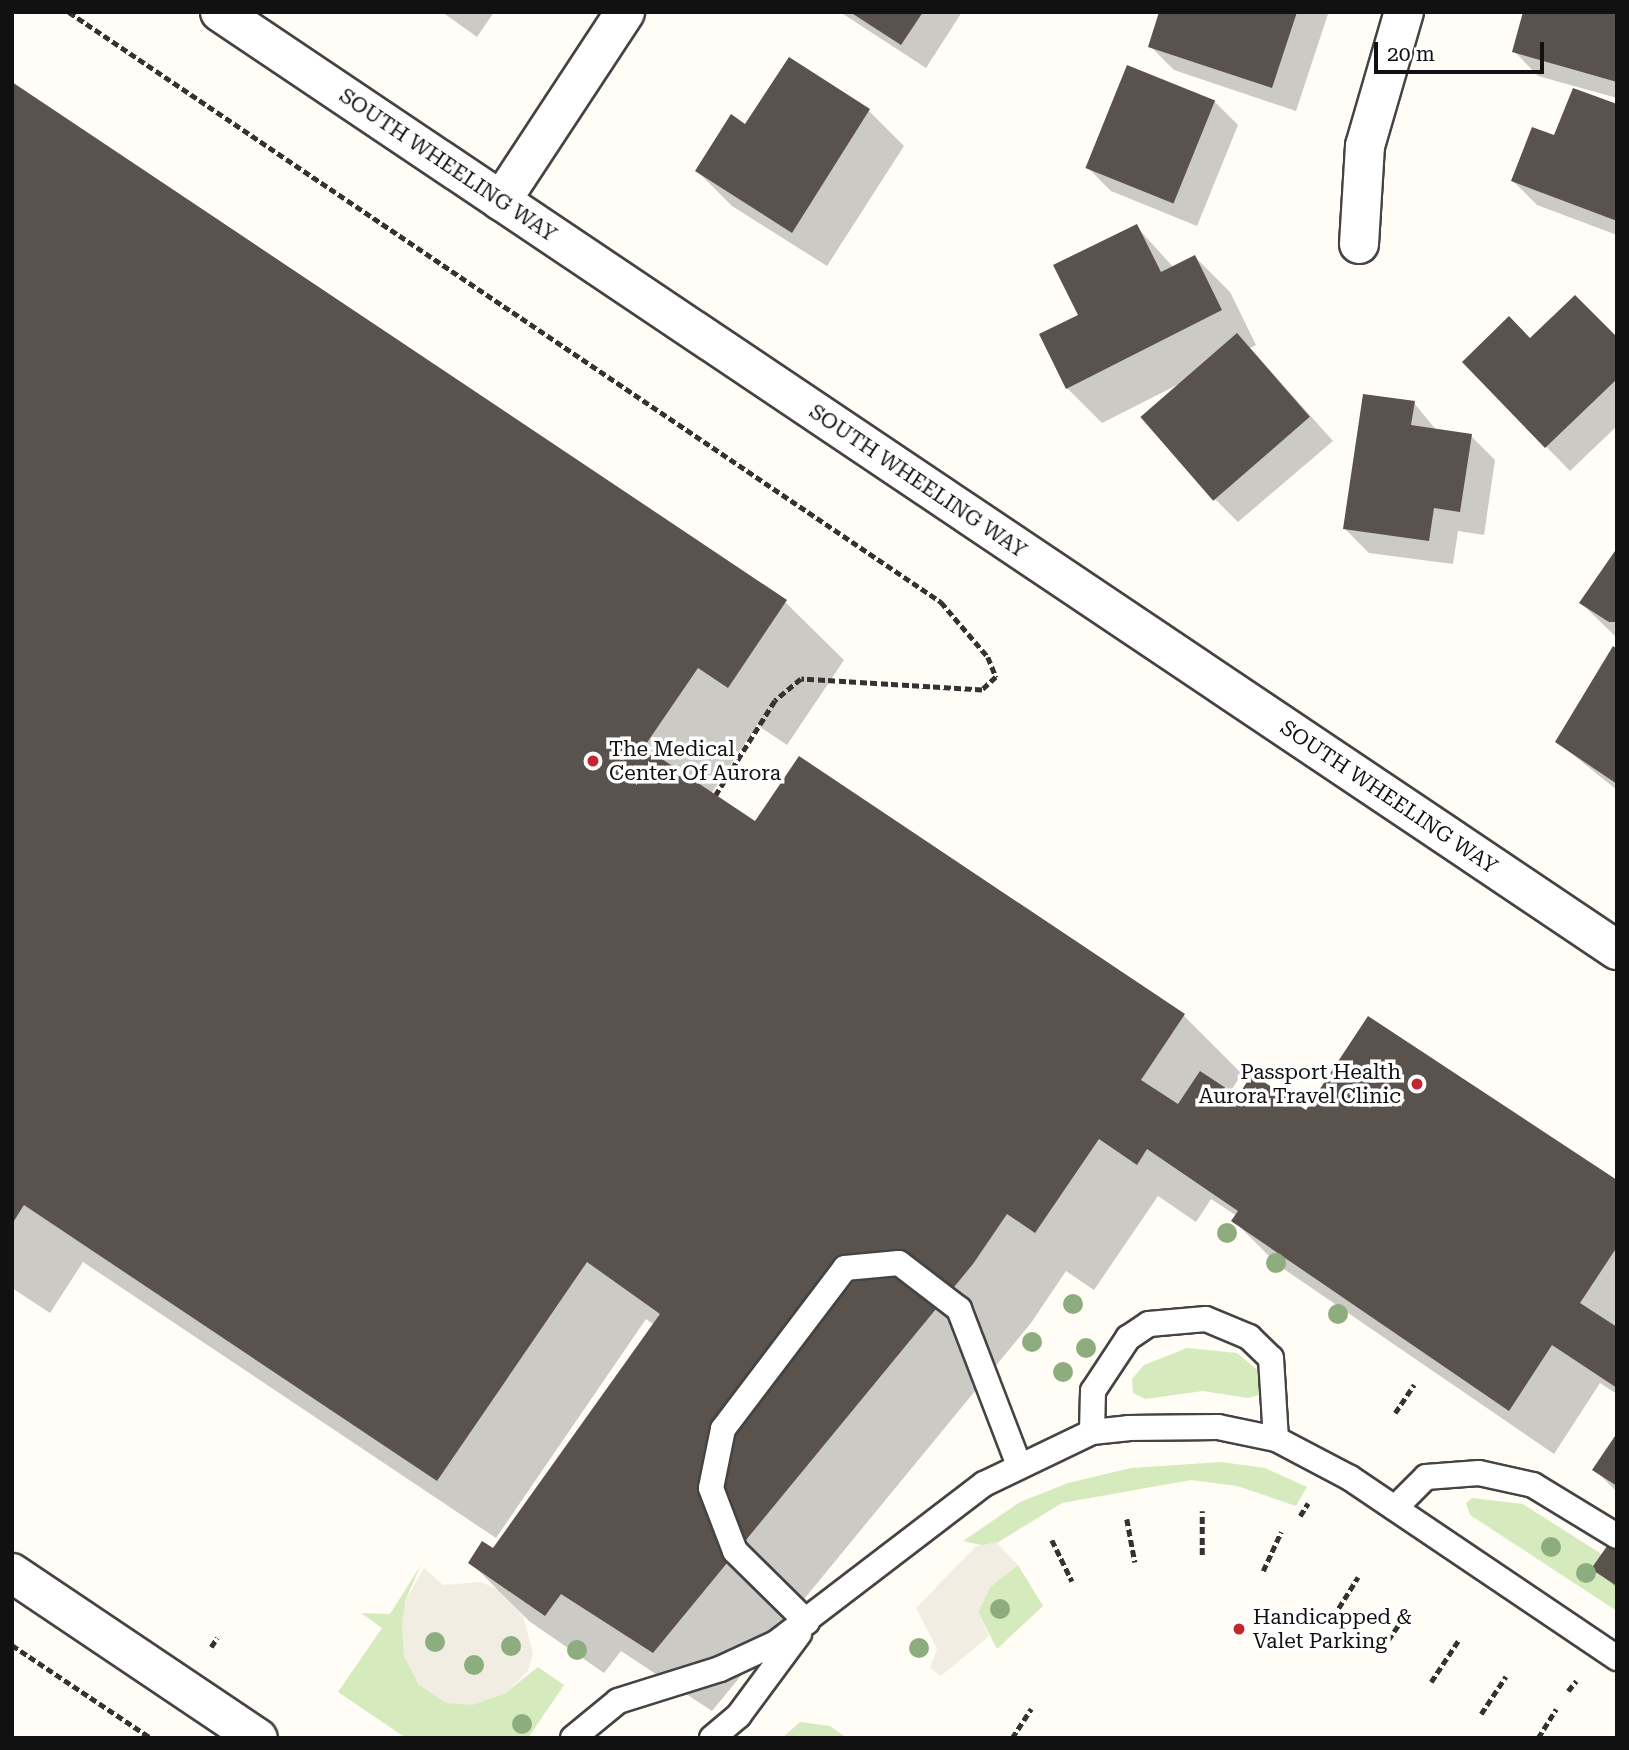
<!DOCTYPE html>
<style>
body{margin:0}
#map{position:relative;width:1629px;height:1750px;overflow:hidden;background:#fffdf5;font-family:"Roboto Serif",serif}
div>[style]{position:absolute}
.green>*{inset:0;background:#d5ebbd}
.plaza>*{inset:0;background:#f1ede2}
.shadow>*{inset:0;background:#0003}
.building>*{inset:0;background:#5a524d;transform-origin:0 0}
.path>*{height:4.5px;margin-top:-2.25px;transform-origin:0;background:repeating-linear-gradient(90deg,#333 0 7px,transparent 0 10.5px)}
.roads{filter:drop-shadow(2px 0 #444) drop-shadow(-2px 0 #444) drop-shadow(0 2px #444) drop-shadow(0 -2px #444)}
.service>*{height:24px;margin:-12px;padding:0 12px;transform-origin:12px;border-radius:12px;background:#fff}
.minor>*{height:38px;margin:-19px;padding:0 19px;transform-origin:19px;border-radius:19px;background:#fff}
.tertiary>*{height:38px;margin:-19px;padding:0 19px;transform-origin:19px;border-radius:19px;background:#fff}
.trees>*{width:20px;height:20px;margin:-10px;border-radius:50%;background:#8dad7f}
.dots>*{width:19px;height:19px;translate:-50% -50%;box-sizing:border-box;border:4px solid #fff;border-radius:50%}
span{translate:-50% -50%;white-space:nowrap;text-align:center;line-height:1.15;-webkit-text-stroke:7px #fff;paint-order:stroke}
.street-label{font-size:21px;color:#111}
.poi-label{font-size:21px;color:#111}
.left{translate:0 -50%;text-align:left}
.right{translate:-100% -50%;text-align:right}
.frame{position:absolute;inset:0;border:14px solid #111;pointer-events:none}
.scale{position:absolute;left:1374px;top:42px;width:170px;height:32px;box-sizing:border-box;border:4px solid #111;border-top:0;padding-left:9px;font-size:21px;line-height:24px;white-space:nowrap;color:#111;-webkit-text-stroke:5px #fff;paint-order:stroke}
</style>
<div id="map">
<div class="green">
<i style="clip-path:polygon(1187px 1348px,1237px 1353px,1268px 1379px,1266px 1393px,1248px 1398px,1203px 1391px,1145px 1399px,1133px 1393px,1132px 1379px,1144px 1365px)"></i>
<i style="clip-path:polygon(1221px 1462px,1265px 1468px,1307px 1487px,1296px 1506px,1237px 1486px,1191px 1480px,1062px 1503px,990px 1547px,963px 1541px,1020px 1502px,1068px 1483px,1131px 1468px)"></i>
<i style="clip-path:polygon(1472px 1498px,1523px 1504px,1617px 1564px,1617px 1611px,1470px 1515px,1466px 1503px)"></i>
<i style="clip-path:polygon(421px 1565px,405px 1601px,504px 1694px,538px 1667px,564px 1685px,528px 1738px,406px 1738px,338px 1692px,382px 1628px,361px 1613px,390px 1614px)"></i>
<i style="clip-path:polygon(1018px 1565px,1043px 1606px,997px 1649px,978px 1612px,990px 1587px)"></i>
<i style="clip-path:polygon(800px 1722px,830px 1726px,847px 1738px,782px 1738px)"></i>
</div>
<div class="plaza">
<i style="clip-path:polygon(996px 1542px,1018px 1565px,990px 1587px,978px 1612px,989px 1636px,941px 1676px,930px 1668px,937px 1649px,916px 1608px,975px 1547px)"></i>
<i style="clip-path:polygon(424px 1568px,443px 1585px,481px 1582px,499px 1590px,523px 1616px,533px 1653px,528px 1671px,504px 1694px,472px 1705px,446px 1703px,419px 1685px,404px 1657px,402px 1625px,405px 1601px)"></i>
</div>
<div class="shadow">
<i style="clip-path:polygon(442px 12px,494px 12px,477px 37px)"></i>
<i style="clip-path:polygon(840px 12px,962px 12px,926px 68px)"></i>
<i style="clip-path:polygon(1160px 12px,1327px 12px,1328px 14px,1296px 111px,1174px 70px,1150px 46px)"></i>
<i style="clip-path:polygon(1617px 12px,1617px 98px,1538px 76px,1514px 51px)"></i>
<i style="clip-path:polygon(789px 60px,869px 111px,904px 146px,827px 266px,732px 206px,697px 171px,746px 127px)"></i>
<i style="clip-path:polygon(12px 84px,785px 602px,844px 660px,787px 745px,757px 725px,711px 794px,755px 823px,1184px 1016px,1242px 1074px,1230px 1092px,1238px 1098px,1617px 1182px,1617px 1394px,1600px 1383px,1554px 1454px,1278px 1265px,1234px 1221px,1237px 1216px,1211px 1199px,1196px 1222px,1158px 1196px,1094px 1290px,1066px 1271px,1031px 1323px,712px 1711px,621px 1651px,604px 1673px,529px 1621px,471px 1563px,494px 1551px,654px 1325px,646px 1319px,496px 1538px,83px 1262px,50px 1313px,12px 1288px)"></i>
<i style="clip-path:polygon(1214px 101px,1238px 125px,1197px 226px,1111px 191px,1087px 167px)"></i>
<i style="clip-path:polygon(1617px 106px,1617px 235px,1537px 205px,1513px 181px,1555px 137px)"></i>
<i style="clip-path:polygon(1136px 226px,1174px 268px,1195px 257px,1230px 292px,1256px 345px,1250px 348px,1333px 441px,1238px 522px,1214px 498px,1179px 384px,1102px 423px,1067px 388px,1080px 315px)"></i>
<i style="clip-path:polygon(1617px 339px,1617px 426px,1570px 471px,1464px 362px,1530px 340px)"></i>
<i style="clip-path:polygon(1414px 403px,1437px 431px,1471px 436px,1495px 460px,1484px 535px,1458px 531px,1453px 564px,1369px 553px,1345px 529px)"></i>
<i style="clip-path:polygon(1617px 549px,1617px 638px,1581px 603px)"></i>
<i style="clip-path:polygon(1613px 649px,1617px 651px,1617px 790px,1557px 742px)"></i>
<i style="clip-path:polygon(1617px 1436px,1617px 1492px,1594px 1469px)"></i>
<i style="clip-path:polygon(1617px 1535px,1617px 1588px,1594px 1569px)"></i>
</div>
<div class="building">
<i style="clip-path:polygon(850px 12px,923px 12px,901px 45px)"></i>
<i style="clip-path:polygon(1159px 12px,1297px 12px,1272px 88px,1148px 47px)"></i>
<i style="clip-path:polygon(1523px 12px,1617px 12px,1617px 82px,1512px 52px)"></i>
<i style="clip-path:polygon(789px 57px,870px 109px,792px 233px,695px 171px,731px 114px,745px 124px)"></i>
<i style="left:1127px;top:65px;width:95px;height:111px;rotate:22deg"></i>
<i style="clip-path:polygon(12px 82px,787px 600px,728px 688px,698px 668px,644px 747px,755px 821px,799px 756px,1185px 1014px,1141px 1080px,1178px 1104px,1200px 1071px,1238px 1096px,1252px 1074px,1306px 1110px,1368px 1016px,1617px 1180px,1617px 1247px,1580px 1303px,1617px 1327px,1617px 1388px,1552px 1345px,1509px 1411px,1231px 1221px,1238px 1211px,1147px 1149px,1137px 1165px,1099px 1139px,1035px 1233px,1007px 1214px,973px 1264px,653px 1653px,561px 1594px,545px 1616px,468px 1563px,482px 1541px,493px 1548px,660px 1314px,587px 1262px,437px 1481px,24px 1205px,12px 1224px)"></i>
<i style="clip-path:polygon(1573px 88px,1617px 104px,1617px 221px,1511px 181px,1532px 127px,1554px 135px)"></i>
<i style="clip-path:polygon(1137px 224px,1161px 272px,1195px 255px,1222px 310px,1066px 389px,1039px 334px,1078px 315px,1053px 265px)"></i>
<i style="clip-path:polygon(1575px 295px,1617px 337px,1617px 379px,1545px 448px,1462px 362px,1509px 316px,1530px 338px)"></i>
<i style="left:1237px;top:333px;width:111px;height:128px;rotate:49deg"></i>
<i style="clip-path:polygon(1363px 394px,1415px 401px,1411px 425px,1472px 434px,1460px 512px,1434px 508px,1429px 541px,1343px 529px)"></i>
<i style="clip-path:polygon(1617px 548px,1617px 622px,1609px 622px,1579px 603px)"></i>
<i style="clip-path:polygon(1613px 646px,1617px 649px,1617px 784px,1555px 742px)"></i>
<i style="clip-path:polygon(1617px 1433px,1617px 1486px,1592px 1470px)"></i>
<i style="clip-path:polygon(1617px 1532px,1617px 1586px,1591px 1569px)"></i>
</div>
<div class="path">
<i style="left:69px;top:12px;width:1053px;rotate:34.08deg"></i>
<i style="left:941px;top:602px;width:72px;rotate:49.5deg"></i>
<i style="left:988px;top:657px;width:22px;rotate:68deg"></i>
<i style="left:996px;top:677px;width:19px;rotate:137deg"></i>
<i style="left:982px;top:690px;width:181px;rotate:-176.5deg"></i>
<i style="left:801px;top:679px;width:34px;rotate:140deg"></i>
<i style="left:775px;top:701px;width:111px;rotate:122.1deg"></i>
<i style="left:1395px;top:1413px;width:34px;rotate:-56deg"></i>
<i style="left:1300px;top:1516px;width:15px;rotate:-58deg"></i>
<i style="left:1127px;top:1519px;width:44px;rotate:79.5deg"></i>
<i style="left:1052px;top:1540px;width:46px;rotate:64deg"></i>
<i style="left:1202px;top:1555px;width:44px;rotate:-90deg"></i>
<i style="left:1263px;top:1571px;width:43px;rotate:-65.2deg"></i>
<i style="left:1333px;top:1617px;width:47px;rotate:-58deg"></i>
<i style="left:12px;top:1645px;width:167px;rotate:33.8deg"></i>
<i style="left:211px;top:1647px;width:11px;rotate:-56deg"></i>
<i style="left:1382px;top:1649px;width:46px;rotate:-55.6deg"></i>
<i style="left:1431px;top:1682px;width:49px;rotate:-56.6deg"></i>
<i style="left:1568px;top:1691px;width:13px;rotate:-51deg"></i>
<i style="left:1481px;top:1714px;width:45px;rotate:-56.7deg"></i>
<i style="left:1012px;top:1738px;width:35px;rotate:-57deg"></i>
<i style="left:1538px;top:1738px;width:34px;rotate:-58deg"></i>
</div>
<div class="roads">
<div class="service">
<i style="left:1092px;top:1432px;width:41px;rotate:-88.6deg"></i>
<i style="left:1093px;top:1391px;width:64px;rotate:-56.6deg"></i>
<i style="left:1128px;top:1338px;width:25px;rotate:-34deg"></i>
<i style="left:1149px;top:1324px;width:57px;rotate:-5deg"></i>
<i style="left:1206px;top:1319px;width:47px;rotate:22.7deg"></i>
<i style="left:1249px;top:1337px;width:30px;rotate:44deg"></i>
<i style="left:1271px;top:1358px;width:81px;rotate:86.5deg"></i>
<i style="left:1395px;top:1508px;width:44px;rotate:-45deg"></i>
<i style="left:1426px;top:1477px;width:53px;rotate:-4.3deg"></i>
<i style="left:1479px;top:1473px;width:55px;rotate:12.5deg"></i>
<i style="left:1533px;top:1485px;width:98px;rotate:31.3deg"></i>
<i style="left:807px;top:1622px;width:101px;rotate:-135.4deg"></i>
<i style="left:735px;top:1551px;width:67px;rotate:-110.9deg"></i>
<i style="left:711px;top:1488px;width:60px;rotate:-78.5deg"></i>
<i style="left:723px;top:1429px;width:202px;rotate:-52.8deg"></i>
<i style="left:845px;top:1268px;width:54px;rotate:-5.3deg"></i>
<i style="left:899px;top:1263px;width:76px;rotate:37.5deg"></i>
<i style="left:959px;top:1309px;width:167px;rotate:69deg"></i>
<i style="left:573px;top:1738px;width:58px;rotate:-39.4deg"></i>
<i style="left:618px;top:1701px;width:107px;rotate:-17.4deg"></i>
<i style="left:720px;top:1669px;width:62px;rotate:-24.9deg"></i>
<i style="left:776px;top:1643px;width:262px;rotate:-37.4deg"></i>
<i style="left:984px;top:1484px;width:120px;rotate:-25.7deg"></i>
<i style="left:1092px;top:1432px;width:36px;rotate:-6deg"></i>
<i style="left:1128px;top:1428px;width:90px;rotate:-0.6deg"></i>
<i style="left:1218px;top:1427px;width:59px;rotate:11.7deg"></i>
<i style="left:1276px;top:1439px;width:84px;rotate:27.8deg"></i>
<i style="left:1350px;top:1478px;width:322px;rotate:34deg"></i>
<i style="left:712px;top:1738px;width:35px;rotate:-40deg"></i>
<i style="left:739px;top:1715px;width:101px;rotate:-53.5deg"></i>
</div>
<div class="minor">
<i style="left:501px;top:201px;width:226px;rotate:-56.7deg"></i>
<i style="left:1359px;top:244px;width:98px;rotate:-86.5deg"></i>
<i style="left:1365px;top:146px;width:140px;rotate:-73.8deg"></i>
</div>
<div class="tertiary">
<i style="left:220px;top:12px;width:1683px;rotate:33.88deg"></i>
<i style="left:12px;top:1573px;width:296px;rotate:33.9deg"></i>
</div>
</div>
<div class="trees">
<i style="left:1227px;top:1233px"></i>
<i style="left:1276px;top:1263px"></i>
<i style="left:1073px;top:1304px"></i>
<i style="left:1338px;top:1314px"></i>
<i style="left:1032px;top:1342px"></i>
<i style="left:1086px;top:1348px"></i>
<i style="left:1063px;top:1372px"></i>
<i style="left:1551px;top:1547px"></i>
<i style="left:1586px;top:1573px"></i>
<i style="left:1000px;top:1609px"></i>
<i style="left:435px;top:1642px"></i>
<i style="left:511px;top:1646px"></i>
<i style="left:919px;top:1648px"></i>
<i style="left:577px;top:1650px"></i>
<i style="left:474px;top:1665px"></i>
<i style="left:522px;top:1724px"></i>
</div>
<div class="dots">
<i style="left:593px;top:761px;background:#c4262e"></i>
<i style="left:1417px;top:1084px;background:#c4262e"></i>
<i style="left:1239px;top:1629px;background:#c4262e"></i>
</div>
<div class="street-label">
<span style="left:448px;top:165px;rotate:34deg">SOUTH WHEELING WAY</span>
<span style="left:918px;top:481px;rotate:34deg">SOUTH WHEELING WAY</span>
<span style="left:1389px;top:797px;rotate:34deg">SOUTH WHEELING WAY</span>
</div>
<div class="poi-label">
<span class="left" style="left:609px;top:761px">The Medical<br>Center Of Aurora</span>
<span class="right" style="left:1401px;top:1084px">Passport Health<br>Aurora Travel Clinic</span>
<span class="left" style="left:1253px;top:1629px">Handicapped &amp;<br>Valet Parking</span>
</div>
<div class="frame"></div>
<div class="scale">20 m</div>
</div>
